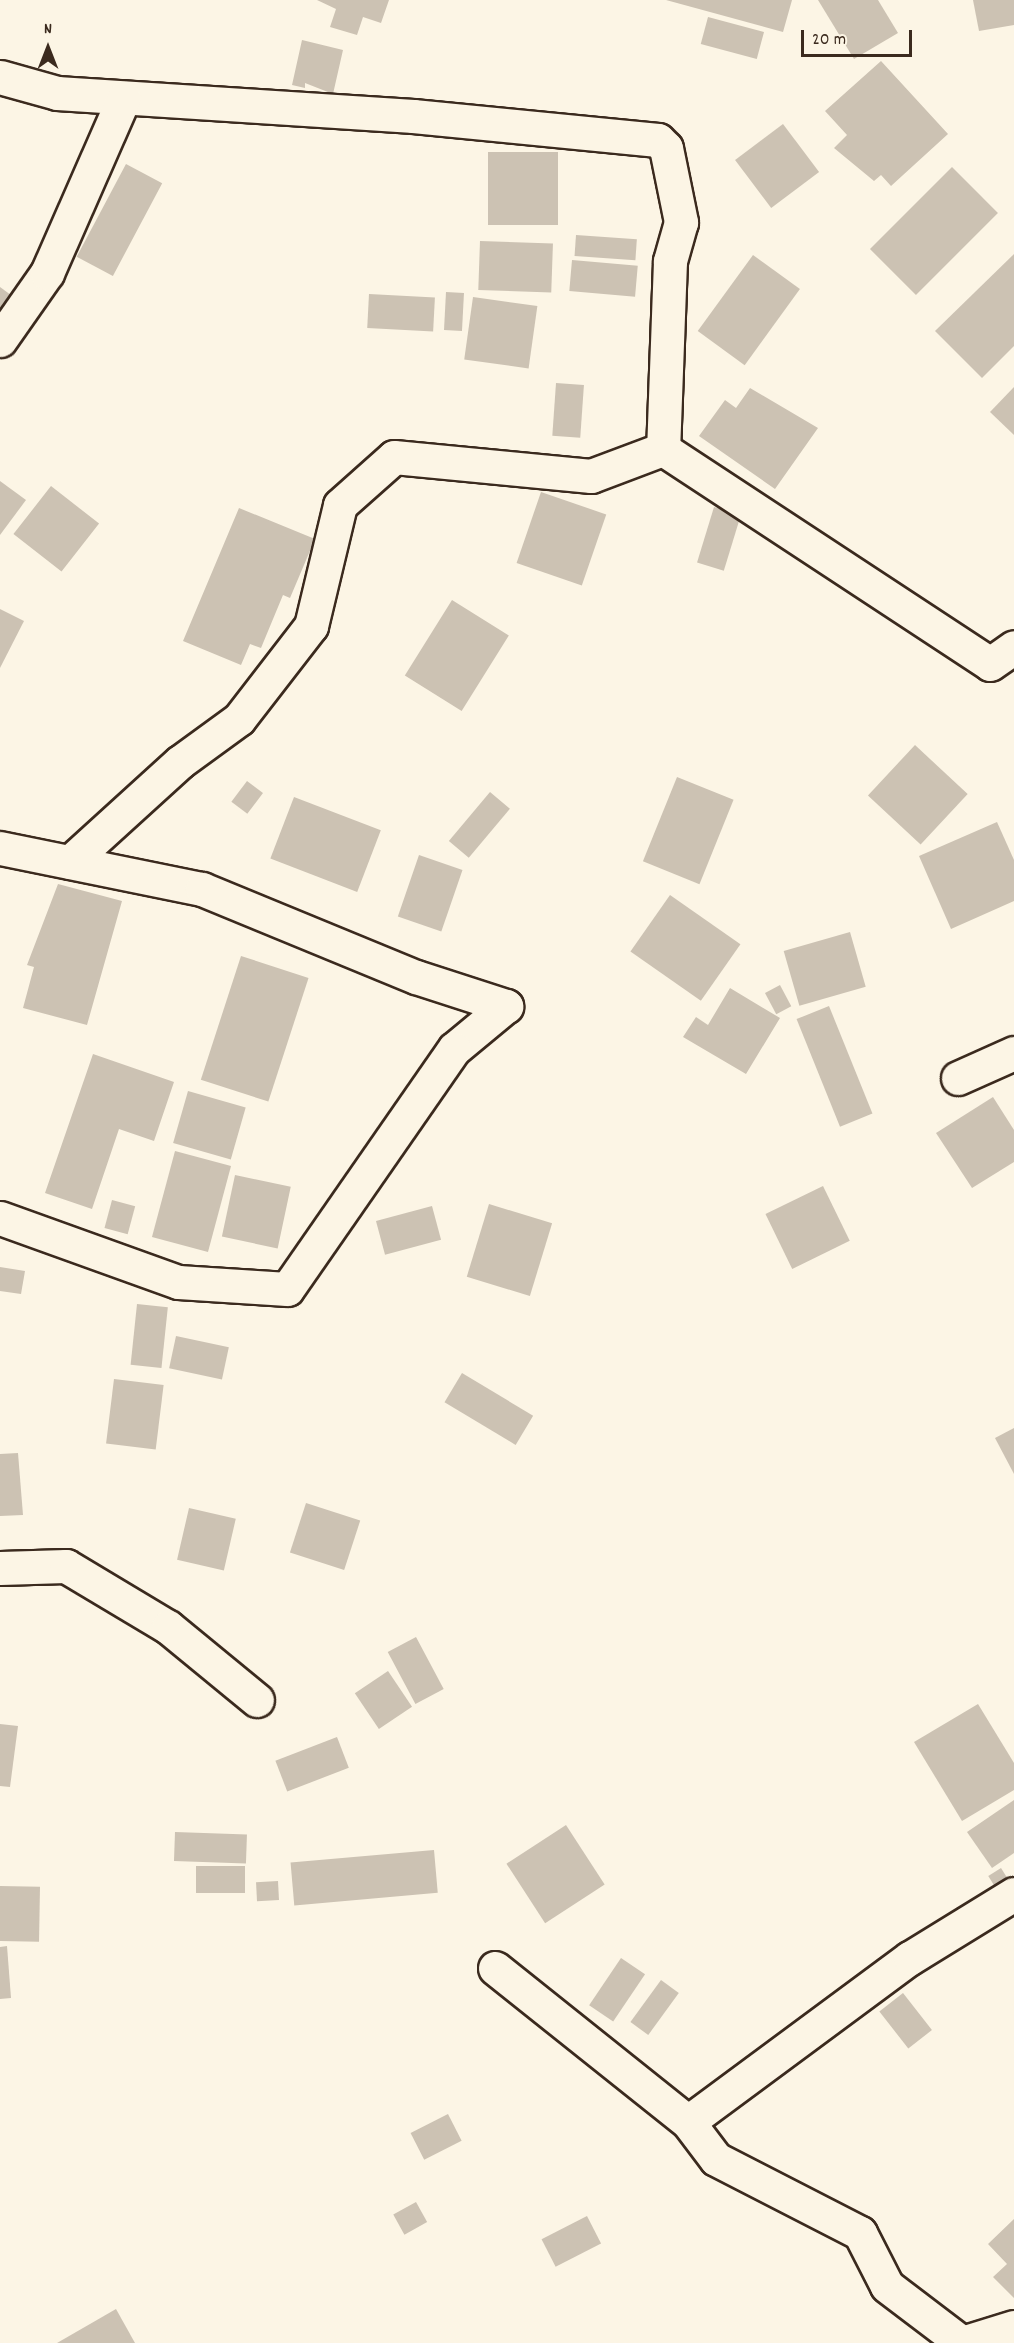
<!DOCTYPE html>
<style>
body{margin:0}
#map{position:relative;width:1014px;height:2343px;overflow:hidden;background:#fcf5e5;font-family:Dekko,sans-serif}
div>[style]{position:absolute}
.building>*{inset:0;background:#ccc2b3;transform-origin:0 0}
.roads{filter:drop-shadow(2px 0 #3b2a1e) drop-shadow(-2px 0 #3b2a1e) drop-shadow(0 2px #3b2a1e) drop-shadow(0 -2px #3b2a1e)}
.minor>*{height:33px;margin:-16.5px;padding:0 16.5px;transform-origin:16.5px;border-radius:16.5px;background:#fcf5e5}
span{translate:-50% -50%;white-space:nowrap;text-align:center;line-height:1.15;-webkit-text-stroke:4.5px #fcf5e5;paint-order:stroke}
.north{position:absolute;left:18px;top:18px;width:60px;height:60px;-webkit-text-stroke:4px #fcf5e5;paint-order:stroke;rotate:0deg;font-size:16px;font-weight:700;line-height:24px;text-align:center;color:#3b2a1e}
.north::after{content:'';display:block;margin:auto;width:21px;height:27px;background:#3b2a1e;clip-path:polygon(50% 0,100% 100%,50% 72%,0 100%)}
.scale{position:absolute;left:801px;top:30px;width:111px;height:27px;box-sizing:border-box;border:3px solid #3b2a1e;border-top:0;padding-left:8px;font-size:18px;line-height:21px;white-space:nowrap;color:#3b2a1e;-webkit-text-stroke:4px #fcf5e5;paint-order:stroke}
</style>
<div id="map">
<div class="building">
<i style="clip-path:polygon(317px 0,389px 0,381px 23px,363px 17px,357px 35px,330px 27px,336px 9px)"></i>
<i style="clip-path:polygon(666px 0,792px 0,783px 32px)"></i>
<i style="clip-path:polygon(818px 0,878px 0,898px 33px,854px 59px)"></i>
<i style="clip-path:polygon(973px 0,1014px 0,1014px 25px,979px 31px)"></i>
<i style="left:708px;top:17px;width:58px;height:28px;rotate:15deg"></i>
<i style="clip-path:polygon(302px 40px,343px 50px,333px 94px,305px 83px,305px 88px,292px 85px)"></i>
<i style="clip-path:polygon(881px 61px,948px 134px,891px 186px,881px 175px,874px 181px,834px 148px,847px 135px,825px 111px)"></i>
<i style="left:783px;top:124px;width:60px;height:60px;rotate:53deg"></i>
<i style="left:488px;top:152px;width:70px;height:73px"></i>
<i style="left:126px;top:164px;width:41px;height:105px;rotate:28deg"></i>
<i style="left:952px;top:167px;width:65px;height:116px;rotate:45deg"></i>
<i style="left:576px;top:235px;width:61px;height:21px;rotate:4deg"></i>
<i style="left:480px;top:241px;width:73px;height:49px;rotate:2deg"></i>
<i style="clip-path:polygon(1014px 254px,1014px 346px,982px 378px,935px 331px)"></i>
<i style="left:753px;top:255px;width:58px;height:94px;rotate:36deg"></i>
<i style="left:572px;top:260px;width:66px;height:31px;rotate:5deg"></i>
<i style="clip-path:polygon(0 287px,15px 298px,0 318px)"></i>
<i style="left:446px;top:292px;width:18px;height:38px;rotate:3deg"></i>
<i style="left:369px;top:294px;width:66px;height:34px;rotate:3deg"></i>
<i style="left:473px;top:297px;width:65px;height:63px;rotate:8deg"></i>
<i style="left:556px;top:383px;width:28px;height:53px;rotate:4deg"></i>
<i style="clip-path:polygon(1014px 387px,1014px 435px,990px 412px)"></i>
<i style="clip-path:polygon(750px 388px,818px 428px,775px 489px,699px 436px,725px 400px,736px 408px)"></i>
<i style="clip-path:polygon(0 481px,26px 500px,0 535px)"></i>
<i style="left:51px;top:486px;width:61px;height:61px;rotate:38deg"></i>
<i style="left:541px;top:492px;width:69px;height:75px;rotate:19deg"></i>
<i style="left:714px;top:507px;width:28px;height:58px;rotate:17deg"></i>
<i style="clip-path:polygon(239px 508px,315px 539px,290px 598px,283px 595px,261px 648px,250px 644px,241px 665px,183px 641px)"></i>
<i style="left:452px;top:600px;width:67px;height:89px;rotate:32deg"></i>
<i style="clip-path:polygon(0 609px,24px 621px,0 668px)"></i>
<i style="left:915px;top:745px;width:72px;height:69px;rotate:43deg"></i>
<i style="left:677px;top:777px;width:61px;height:91px;rotate:22deg"></i>
<i style="left:247px;top:781px;width:20px;height:26px;rotate:37deg"></i>
<i style="left:490px;top:792px;width:26px;height:64px;rotate:40deg"></i>
<i style="left:294px;top:797px;width:93px;height:66px;rotate:21deg"></i>
<i style="clip-path:polygon(997px 822px,1014px 860px,1014px 901px,951px 929px,919px 856px)"></i>
<i style="left:419px;top:855px;width:46px;height:65px;rotate:19deg"></i>
<i style="clip-path:polygon(58px 884px,122px 901px,87px 1025px,23px 1008px,34px 967px,27px 965px)"></i>
<i style="left:670px;top:895px;width:86px;height:69px;rotate:35deg"></i>
<i style="left:850px;top:932px;width:57px;height:69px;rotate:74deg"></i>
<i style="left:241px;top:956px;width:71px;height:130px;rotate:18deg"></i>
<i style="left:780px;top:985px;width:24px;height:17px;rotate:62deg"></i>
<i style="clip-path:polygon(730px 988px,780px 1018px,746px 1074px,683px 1037px,696px 1017px,708px 1025px)"></i>
<i style="left:829px;top:1006px;width:116px;height:35px;rotate:68deg"></i>
<i style="clip-path:polygon(93px 1054px,174px 1082px,154px 1141px,119px 1129px,92px 1209px,45px 1193px)"></i>
<i style="left:188px;top:1091px;width:60px;height:54px;rotate:16deg"></i>
<i style="clip-path:polygon(993px 1097px,1014px 1130px,1014px 1162px,972px 1188px,936px 1133px)"></i>
<i style="left:175px;top:1151px;width:58px;height:89px;rotate:15deg"></i>
<i style="left:235px;top:1175px;width:57px;height:63px;rotate:12deg"></i>
<i style="left:823px;top:1186px;width:61px;height:64px;rotate:64deg"></i>
<i style="left:112px;top:1200px;width:24px;height:29px;rotate:15deg"></i>
<i style="left:489px;top:1204px;width:66px;height:76px;rotate:17deg"></i>
<i style="left:432px;top:1206px;width:35px;height:58px;rotate:75deg"></i>
<i style="clip-path:polygon(0 1267px,25px 1271px,21px 1294px,0 1291px)"></i>
<i style="left:137px;top:1304px;width:31px;height:61px;rotate:6deg"></i>
<i style="left:176px;top:1336px;width:54px;height:33px;rotate:12deg"></i>
<i style="left:462px;top:1373px;width:83px;height:34px;rotate:31deg"></i>
<i style="left:114px;top:1379px;width:50px;height:65px;rotate:7deg"></i>
<i style="clip-path:polygon(1014px 1428px,1014px 1474px,995px 1438px)"></i>
<i style="clip-path:polygon(18px 1453px,23px 1515px,0 1516px,0 1454px)"></i>
<i style="left:306px;top:1503px;width:57px;height:52px;rotate:18deg"></i>
<i style="left:189px;top:1508px;width:48px;height:53px;rotate:13deg"></i>
<i style="left:416px;top:1637px;width:59px;height:32px;rotate:62deg"></i>
<i style="left:388px;top:1671px;width:43px;height:40px;rotate:56deg"></i>
<i style="clip-path:polygon(978px 1704px,1014px 1763px,1014px 1790px,962px 1821px,914px 1742px)"></i>
<i style="clip-path:polygon(0 1724px,18px 1726px,10px 1787px,0 1786px)"></i>
<i style="left:337px;top:1737px;width:33px;height:66px;rotate:69deg"></i>
<i style="clip-path:polygon(1014px 1800px,1014px 1853px,992px 1868px,967px 1832px)"></i>
<i style="left:566px;top:1825px;width:71px;height:71px;rotate:57deg"></i>
<i style="left:175px;top:1832px;width:72px;height:29px;rotate:2deg"></i>
<i style="left:434px;top:1850px;width:43px;height:144px;rotate:85deg"></i>
<i style="left:196px;top:1866px;width:49px;height:27px"></i>
<i style="left:1001px;top:1868px;width:15px;height:15px;rotate:58deg"></i>
<i style="left:278px;top:1881px;width:19px;height:22px;rotate:87deg"></i>
<i style="left:0;top:1886px;width:40px;height:55px;rotate:1deg"></i>
<i style="clip-path:polygon(7px 1946px,11px 1998px,0 1999px,0 1947px)"></i>
<i style="left:621px;top:1958px;width:29px;height:57px;rotate:34deg"></i>
<i style="left:661px;top:1980px;width:22px;height:52px;rotate:36deg"></i>
<i style="left:903px;top:1993px;width:47px;height:30px;rotate:52deg"></i>
<i style="left:448px;top:2114px;width:30px;height:42px;rotate:63deg"></i>
<i style="left:416px;top:2202px;width:23px;height:26px;rotate:61deg"></i>
<i style="left:587px;top:2216px;width:31px;height:51px;rotate:63deg"></i>
<i style="clip-path:polygon(1014px 2219px,1014px 2298px,993px 2277px,1007px 2264px,988px 2244px)"></i>
<i style="clip-path:polygon(116px 2309px,135px 2343px,57px 2343px)"></i>
</div>
<div class="roads">
<div class="minor">
<i style="left:0;top:77px;width:59px;rotate:15.7deg"></i>
<i style="left:57px;top:93px;width:357px;rotate:3.7deg"></i>
<i style="left:413px;top:116px;width:246px;rotate:5.6deg"></i>
<i style="left:658px;top:140px;width:11px;rotate:45deg"></i>
<i style="left:666px;top:148px;width:76px;rotate:78.5deg"></i>
<i style="left:681px;top:222px;width:41px;rotate:105.8deg"></i>
<i style="left:670px;top:261px;width:188px;rotate:92.1deg"></i>
<i style="left:663px;top:449px;width:391px;rotate:33.3deg"></i>
<i style="left:990px;top:664px;width:29px;rotate:-35deg"></i>
<i style="left:0;top:340px;width:82px;rotate:-55deg"></i>
<i style="left:47px;top:273px;width:191px;rotate:-66.3deg"></i>
<i style="left:0;top:848px;width:206px;rotate:11.5deg"></i>
<i style="left:202px;top:889px;width:231px;rotate:22.4deg"></i>
<i style="left:416px;top:977px;width:95px;rotate:17.9deg"></i>
<i style="left:506px;top:1006px;width:67px;rotate:140.4deg"></i>
<i style="left:454px;top:1049px;width:292px;rotate:124.8deg"></i>
<i style="left:287px;top:1289px;width:109px;rotate:-176.3deg"></i>
<i style="left:178px;top:1282px;width:189px;rotate:-160.2deg"></i>
<i style="left:70px;top:862px;width:149px;rotate:-42.3deg"></i>
<i style="left:180px;top:762px;width:73px;rotate:-36.1deg"></i>
<i style="left:239px;top:719px;width:118px;rotate:-52.3deg"></i>
<i style="left:311px;top:626px;width:124px;rotate:-76.5deg"></i>
<i style="left:340px;top:505px;width:72px;rotate:-41.6deg"></i>
<i style="left:394px;top:457px;width:198px;rotate:5.5deg"></i>
<i style="left:591px;top:476px;width:77px;rotate:-20.6deg"></i>
<i style="left:958px;top:1078px;width:61px;rotate:-24.1deg"></i>
<i style="left:0;top:1568px;width:66px;rotate:-1.7deg"></i>
<i style="left:66px;top:1566px;width:119px;rotate:30.9deg"></i>
<i style="left:168px;top:1627px;width:115px;rotate:39.4deg"></i>
<i style="left:495px;top:1968px;width:247px;rotate:38.6deg"></i>
<i style="left:688px;top:2122px;width:276px;rotate:-36.5deg"></i>
<i style="left:910px;top:1958px;width:122px;rotate:-31.6deg"></i>
<i style="left:688px;top:2122px;width:46px;rotate:52.9deg"></i>
<i style="left:716px;top:2159px;width:162px;rotate:27.2deg"></i>
<i style="left:860px;top:2233px;width:59px;rotate:63deg"></i>
<i style="left:887px;top:2286px;width:94px;rotate:37.2deg"></i>
<i style="left:962px;top:2343px;width:54px;rotate:-17.1deg"></i>
</div>
</div>
<div class="north">N</div>
<div class="scale">20 m</div>
</div>
